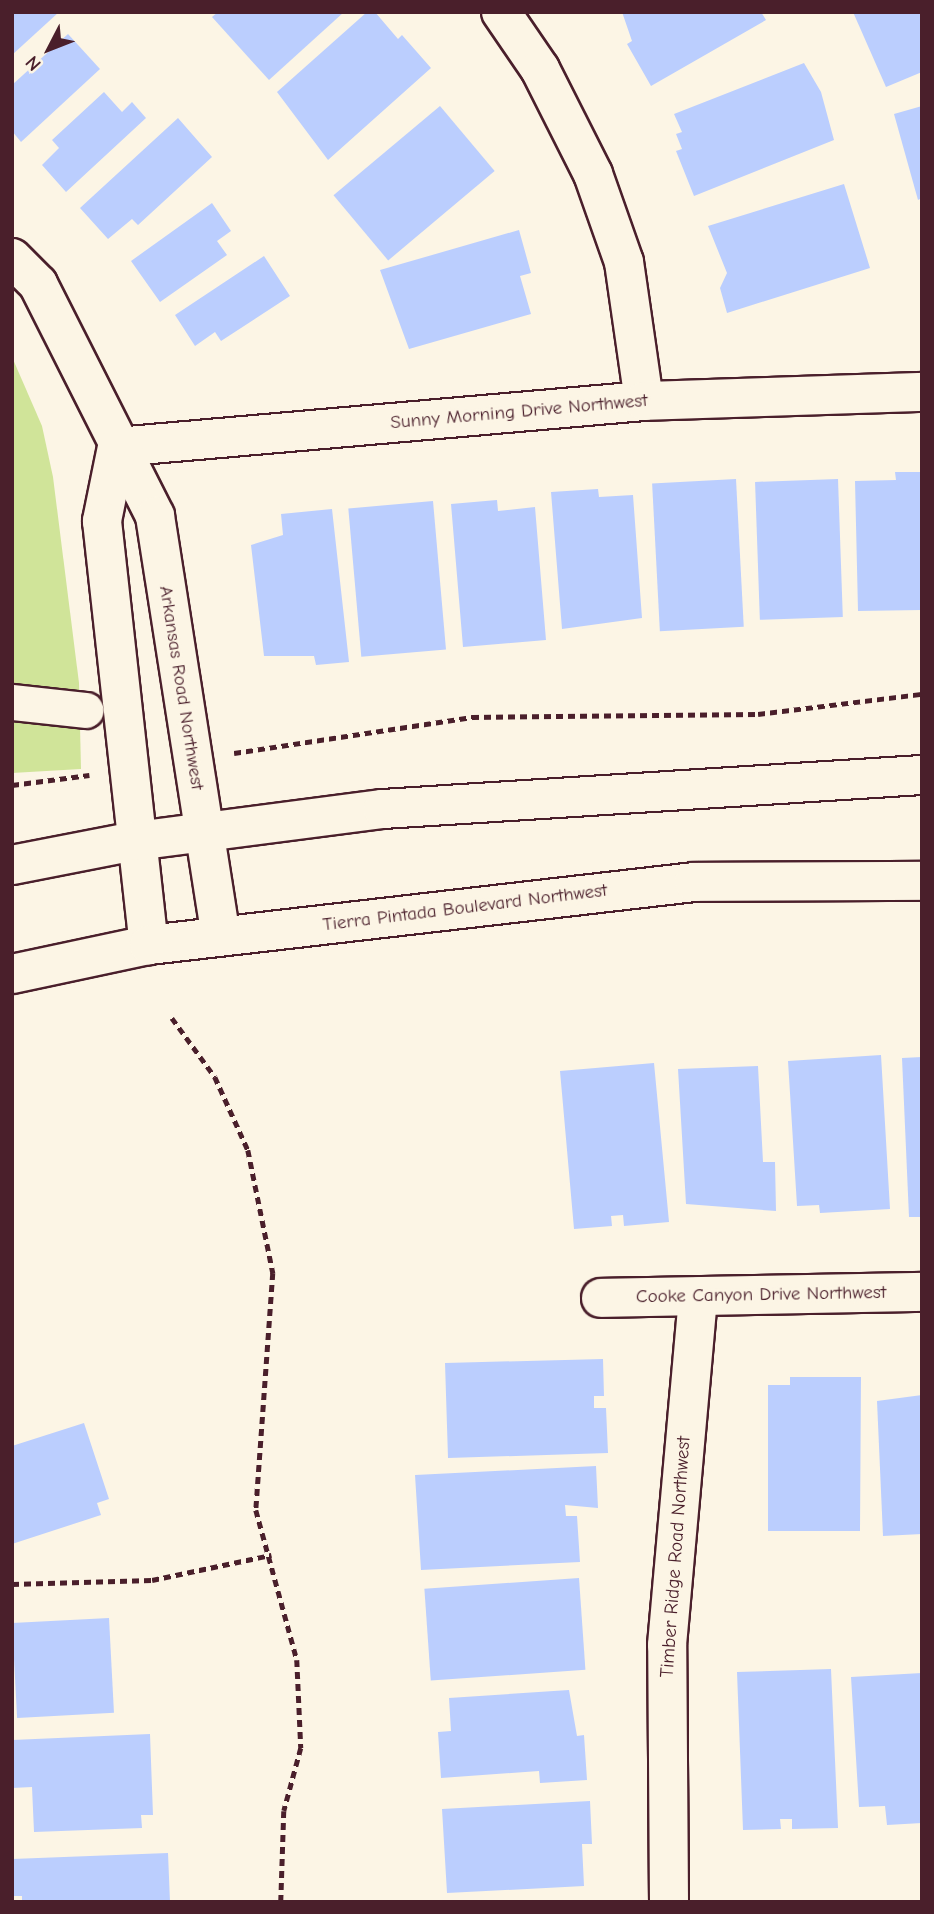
<!DOCTYPE html>
<style>
body{margin:0}
#map{position:relative;width:934px;height:1914px;overflow:hidden;background:#fcf5e5;font-family:"Comic Neue",sans-serif}
div>[style]{position:absolute}
.green>*{inset:0;background:#d0e499}
.building>*{inset:0;background:#bbcefe;transform-origin:0 0}
.path>*{height:4.5px;margin-top:-2.25px;transform-origin:0;background:repeating-linear-gradient(90deg,#4a1f2b 0 7px,transparent 0 12px)}
.roads{filter:drop-shadow(2px 0 #4a1f2b) drop-shadow(-2px 0 #4a1f2b) drop-shadow(0 2px #4a1f2b) drop-shadow(0 -2px #4a1f2b)}
.pedestrian>*{height:35px;margin:-17.5px;padding:0 17.5px;transform-origin:17.5px;border-radius:17.5px;background:#fcf5e5}
.minor>*{height:38px;margin:-19px;padding:0 19px;transform-origin:19px;border-radius:19px;background:#fcf5e5}
.tertiary>*{height:38px;margin:-19px;padding:0 19px;transform-origin:19px;border-radius:19px;background:#fcf5e5}
.secondary>*{height:38px;margin:-19px;padding:0 19px;transform-origin:19px;border-radius:19px;background:#fcf5e5}
span{translate:-50% -50%;white-space:nowrap;text-align:center;line-height:1.15;-webkit-text-stroke:5px #fcf5e5;paint-order:stroke}
.street-label{font-size:19px;color:#4a1f2b}
.frame{position:absolute;inset:0;border:14px solid #4a1f2b;pointer-events:none}
.north{position:absolute;left:14px;top:14px;width:70px;height:70px;-webkit-text-stroke:5px #fcf5e5;paint-order:stroke;rotate:228deg;font-size:19px;font-weight:700;line-height:28px;text-align:center;color:#4a1f2b}
.north::after{content:'';display:block;margin:auto;width:24px;height:32px;background:#4a1f2b;clip-path:polygon(50% 0,100% 100%,50% 72%,0 100%)}
</style>
<div id="map">
<div class="green">
<i style="clip-path:polygon(12px 357px,42px 426px,53px 477px,79px 683px,81px 769px,12px 773px)"></i>
</div>
<div class="building">
<i style="clip-path:polygon(12px 12px,59px 12px,12px 55px)"></i>
<i style="clip-path:polygon(218px 12px,344px 12px,269px 80px,212px 17px)"></i>
<i style="clip-path:polygon(367px 12px,375px 12px,398px 39px,402px 35px,431px 68px,328px 160px,277px 92px)"></i>
<i style="clip-path:polygon(622px 12px,761px 12px,766px 20px,651px 86px,627px 44px,632px 41px)"></i>
<i style="clip-path:polygon(853px 12px,922px 12px,922px 72px,886px 87px)"></i>
<i style="clip-path:polygon(68px 34px,100px 69px,21px 142px,12px 131px,12px 85px)"></i>
<i style="clip-path:polygon(804px 63px,821px 92px,834px 140px,694px 196px,676px 151px,682px 149px,676px 134px,682px 132px,674px 114px)"></i>
<i style="clip-path:polygon(104px 92px,122px 112px,132px 102px,146px 118px,66px 192px,42px 165px,59px 148px,52px 140px)"></i>
<i style="left:440px;top:106px;width:85px;height:139px;rotate:50deg"></i>
<i style="clip-path:polygon(922px 106px,922px 198px,918px 200px,894px 114px)"></i>
<i style="clip-path:polygon(178px 118px,212px 157px,138px 225px,132px 219px,108px 239px,80px 208px)"></i>
<i style="clip-path:polygon(844px 184px,870px 268px,727px 313px,720px 288px,727px 273px,708px 226px)"></i>
<i style="clip-path:polygon(212px 203px,231px 231px,217px 241px,227px 255px,160px 302px,131px 261px)"></i>
<i style="clip-path:polygon(519px 230px,531px 273px,520px 276px,531px 314px,409px 349px,380px 270px)"></i>
<i style="clip-path:polygon(264px 256px,290px 296px,221px 341px,215px 332px,195px 346px,175px 315px)"></i>
<i style="clip-path:polygon(895px 472px,922px 472px,922px 610px,858px 611px,855px 481px,896px 480px)"></i>
<i style="left:736px;top:479px;width:148px;height:84px;rotate:87deg"></i>
<i style="left:838px;top:479px;width:138px;height:83px;rotate:88deg"></i>
<i style="clip-path:polygon(598px 489px,599px 497px,633px 495px,642px 618px,562px 629px,551px 492px)"></i>
<i style="clip-path:polygon(497px 500px,498px 511px,535px 507px,546px 640px,463px 647px,451px 504px)"></i>
<i style="left:433px;top:501px;width:149px;height:85px;rotate:85deg"></i>
<i style="clip-path:polygon(332px 509px,349px 662px,316px 665px,314px 656px,264px 656px,251px 545px,283px 535px,281px 514px)"></i>
<i style="clip-path:polygon(881px 1055px,890px 1209px,820px 1213px,819px 1205px,797px 1206px,788px 1061px)"></i>
<i style="clip-path:polygon(922px 1057px,922px 1217px,909px 1217px,902px 1058px)"></i>
<i style="clip-path:polygon(654px 1063px,669px 1222px,624px 1226px,623px 1215px,611px 1216px,612px 1226px,574px 1229px,560px 1071px)"></i>
<i style="clip-path:polygon(758px 1066px,763px 1162px,775px 1162px,776px 1211px,686px 1204px,678px 1069px)"></i>
<i style="clip-path:polygon(603px 1359px,604px 1396px,594px 1396px,594px 1408px,606px 1408px,608px 1453px,448px 1458px,445px 1363px)"></i>
<i style="clip-path:polygon(790px 1377px,861px 1377px,860px 1531px,768px 1531px,768px 1385px,790px 1385px)"></i>
<i style="clip-path:polygon(922px 1395px,922px 1534px,883px 1536px,877px 1401px)"></i>
<i style="clip-path:polygon(84px 1423px,109px 1499px,97px 1503px,101px 1515px,12px 1544px,12px 1446px)"></i>
<i style="clip-path:polygon(596px 1466px,598px 1508px,565px 1505px,566px 1516px,577px 1516px,580px 1562px,421px 1570px,415px 1475px)"></i>
<i style="left:579px;top:1578px;width:92px;height:155px;rotate:86deg"></i>
<i style="left:109px;top:1618px;width:95px;height:97px;rotate:87deg"></i>
<i style="clip-path:polygon(831px 1669px,838px 1828px,792px 1829px,792px 1819px,780px 1819px,781px 1829px,743px 1830px,737px 1672px)"></i>
<i style="clip-path:polygon(922px 1673px,922px 1823px,887px 1825px,885px 1806px,859px 1807px,851px 1677px)"></i>
<i style="clip-path:polygon(569px 1690px,577px 1736px,584px 1735px,587px 1780px,540px 1783px,539px 1771px,441px 1778px,438px 1732px,451px 1731px,449px 1698px)"></i>
<i style="clip-path:polygon(150px 1734px,153px 1815px,141px 1815px,142px 1828px,34px 1832px,32px 1787px,12px 1788px,12px 1740px)"></i>
<i style="clip-path:polygon(590px 1801px,592px 1844px,582px 1844px,584px 1886px,447px 1893px,442px 1809px)"></i>
<i style="clip-path:polygon(168px 1853px,170px 1902px,22px 1902px,22px 1896px,12px 1896px,12px 1859px)"></i>
</div>
<div class="path">
<i style="left:234px;top:753px;width:241px;rotate:-8.6deg"></i>
<i style="left:472px;top:717px;width:286px;rotate:-0.6deg"></i>
<i style="left:758px;top:714px;width:165px;rotate:-7deg"></i>
<i style="left:12px;top:785px;width:78px;rotate:-7.4deg"></i>
<i style="left:172px;top:1018px;width:73px;rotate:53.9deg"></i>
<i style="left:215px;top:1077px;width:80px;rotate:65.7deg"></i>
<i style="left:248px;top:1150px;width:126px;rotate:78.5deg"></i>
<i style="left:273px;top:1273px;width:238px;rotate:94.1deg"></i>
<i style="left:256px;top:1510px;width:156px;rotate:74.7deg"></i>
<i style="left:297px;top:1660px;width:88px;rotate:87.4deg"></i>
<i style="left:301px;top:1748px;width:65px;rotate:105.1deg"></i>
<i style="left:284px;top:1811px;width:91px;rotate:91.9deg"></i>
<i style="left:12px;top:1584px;width:140px;rotate:-1.6deg"></i>
<i style="left:152px;top:1580px;width:122px;rotate:-11.9deg"></i>
</div>
<div class="roads">
<div class="pedestrian">
<i style="left:12px;top:702px;width:74px;rotate:6.2deg"></i>
</div>
<div class="minor">
<i style="left:501px;top:12px;width:69px;rotate:55.6deg"></i>
<i style="left:540px;top:69px;width:118px;rotate:63.2deg"></i>
<i style="left:593px;top:174px;width:93px;rotate:70.6deg"></i>
<i style="left:624px;top:262px;width:140px;rotate:81.8deg"></i>
<i style="left:117px;top:447px;width:529px;rotate:-4.99deg"></i>
<i style="left:644px;top:401px;width:278px;rotate:-1.9deg"></i>
<i style="left:601px;top:1298px;width:321px;rotate:-1.1deg"></i>
<i style="left:669px;top:1902px;width:257px;rotate:-90.4deg"></i>
<i style="left:667px;top:1645px;width:350px;rotate:-84.9deg"></i>
</div>
<div class="tertiary">
<i style="left:12px;top:258px;width:37px;rotate:45deg"></i>
<i style="left:38px;top:284px;width:260px;rotate:63.2deg"></i>
<i style="left:155px;top:516px;width:425px;rotate:81.1deg"></i>
<i style="left:117px;top:447px;width:76px;rotate:101.5deg"></i>
<i style="left:102px;top:521px;width:427px;rotate:83.7deg"></i>
</div>
<div class="secondary">
<i style="left:12px;top:865px;width:126px;rotate:-11deg"></i>
<i style="left:136px;top:841px;width:249px;rotate:-7.4deg"></i>
<i style="left:383px;top:809px;width:540px;rotate:-3.61deg"></i>
<i style="left:12px;top:974px;width:140px;rotate:-12deg"></i>
<i style="left:149px;top:945px;width:549px;rotate:-6.59deg"></i>
<i style="left:694px;top:882px;width:228px;rotate:-0.3deg"></i>
</div>
</div>
<div class="street-label">
<span style="left:519px;top:412px;rotate:-5deg">Sunny Morning Drive Northwest</span>
<span style="left:181px;top:688px;rotate:81deg">Arkansas Road Northwest</span>
<span style="left:465px;top:908px;rotate:-7deg">Tierra Pintada Boulevard Northwest</span>
<span style="left:761px;top:1295px;rotate:-1deg">Cooke Canyon Drive Northwest</span>
<span style="left:676px;top:1557px;rotate:-86deg">Timber Ridge Road Northwest</span>
</div>
<div class="frame"></div>
<div class="north">N</div>
</div>
